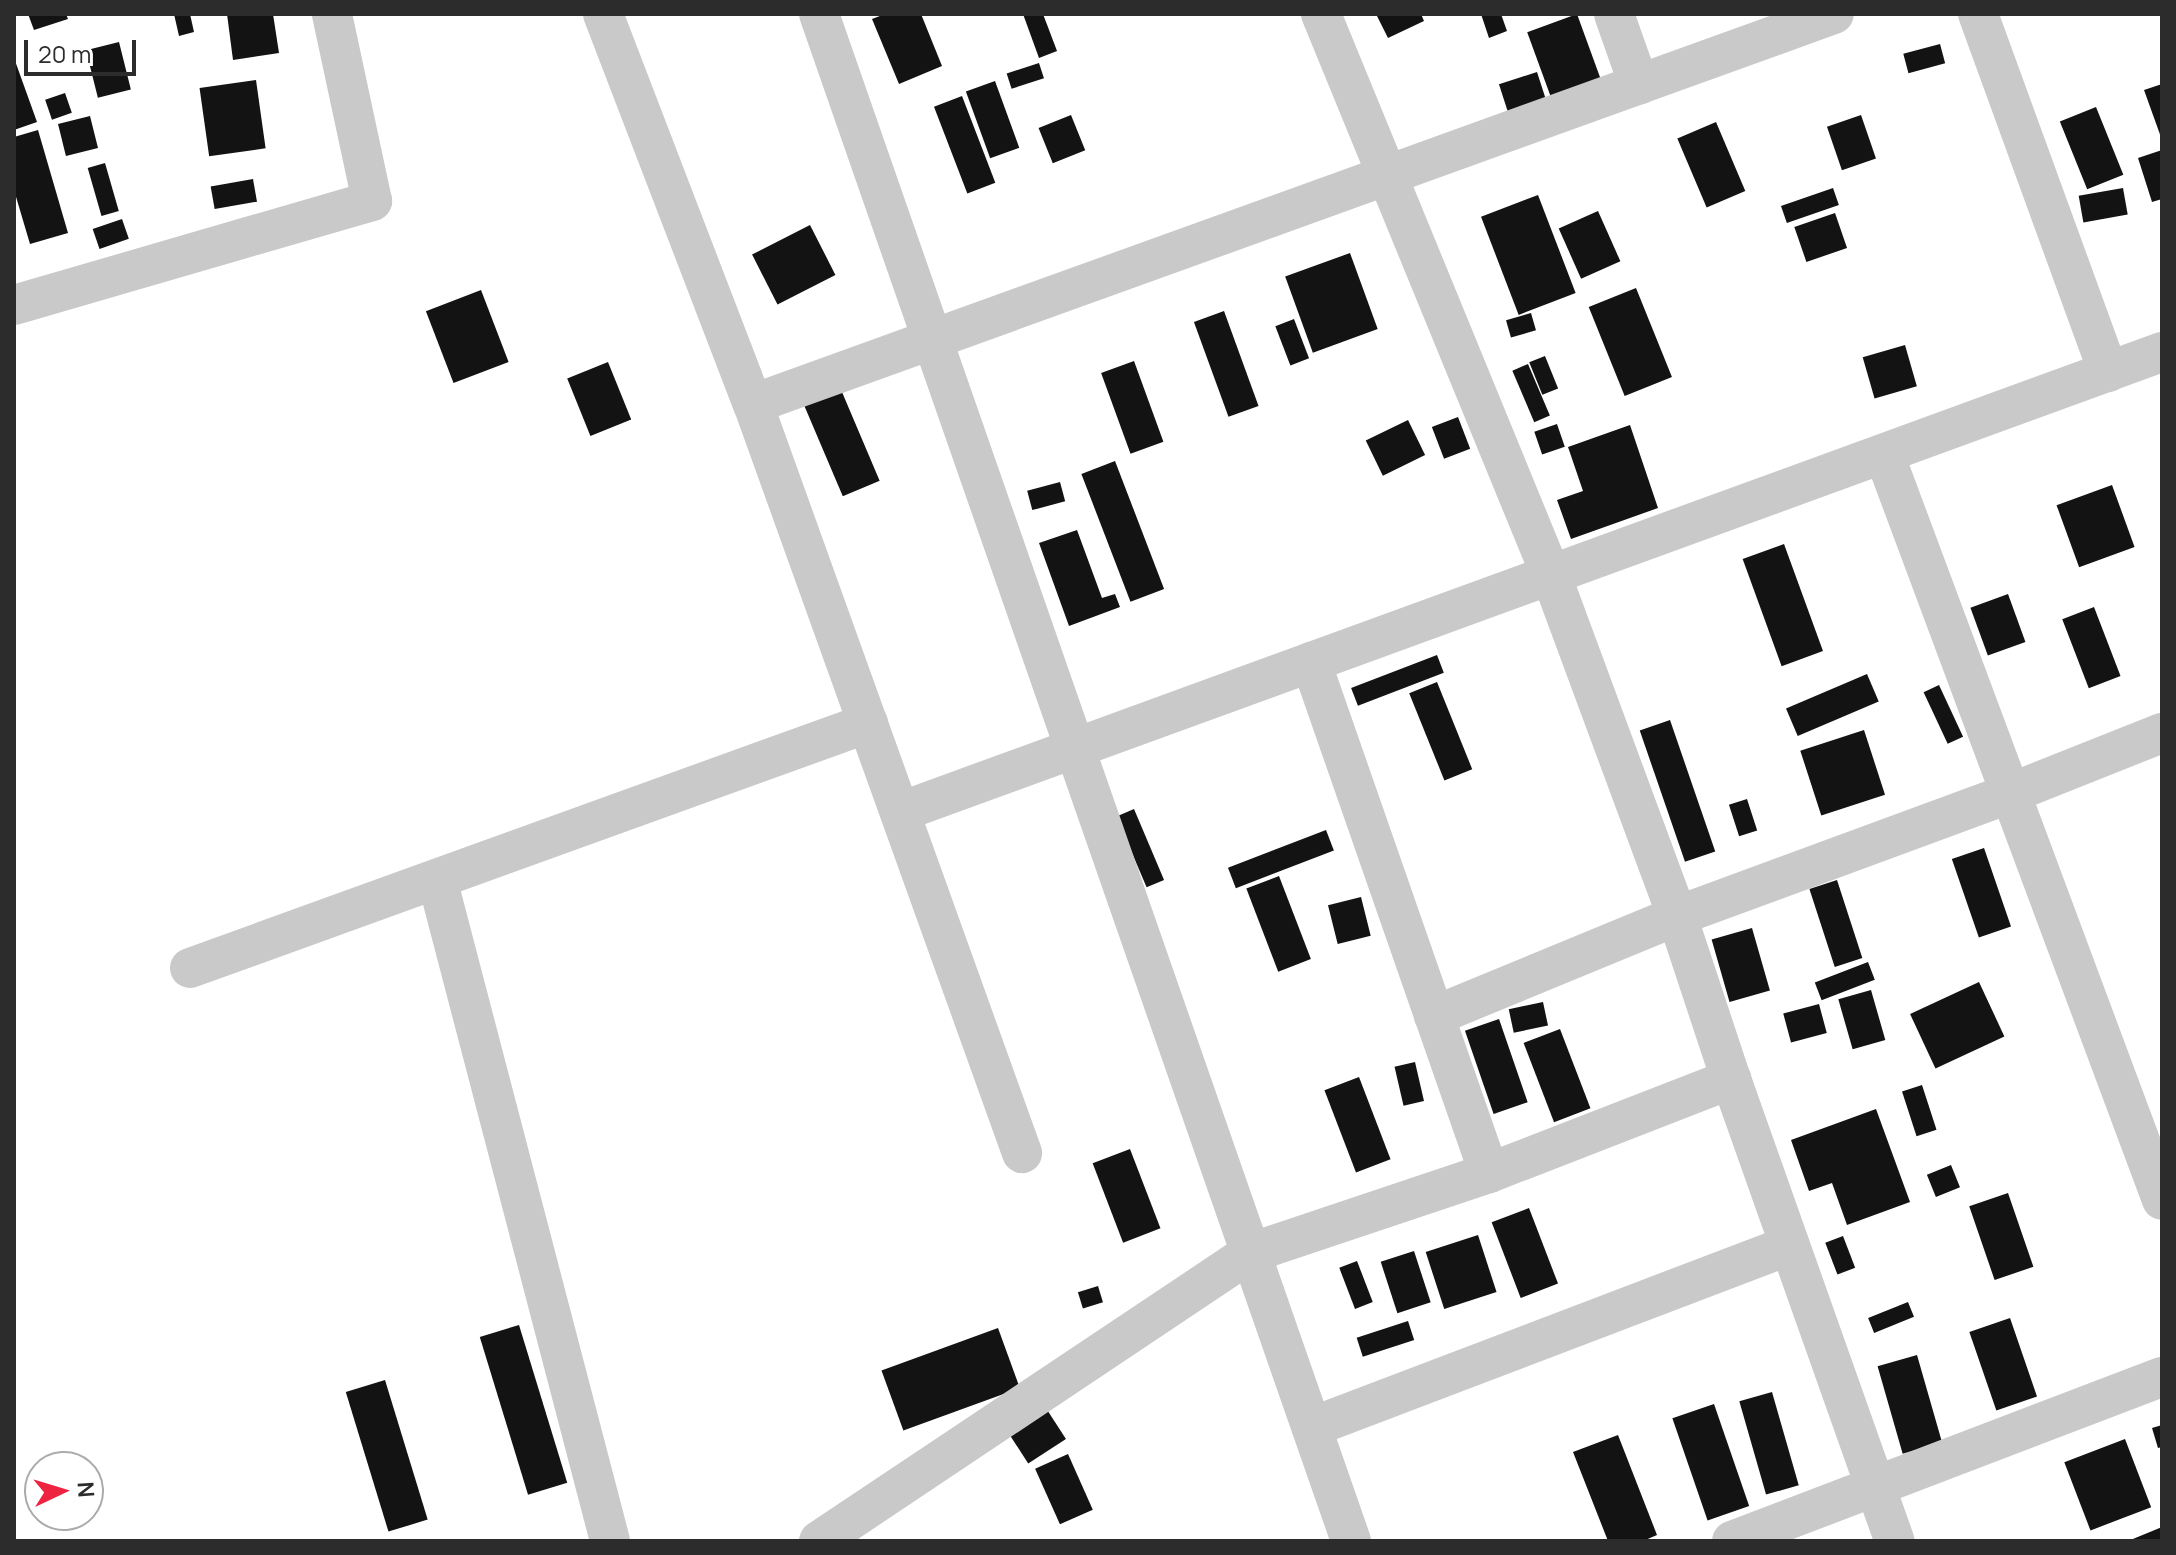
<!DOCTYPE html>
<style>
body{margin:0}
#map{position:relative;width:2176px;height:1555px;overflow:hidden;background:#fff;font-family:Manrope,sans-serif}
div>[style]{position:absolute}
.building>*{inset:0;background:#131313;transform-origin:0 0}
.minor>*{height:40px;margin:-20px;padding:0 20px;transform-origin:20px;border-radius:20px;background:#c9c9c9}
span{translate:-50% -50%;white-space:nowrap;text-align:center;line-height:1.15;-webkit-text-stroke:8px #fff;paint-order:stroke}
.frame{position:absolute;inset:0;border:16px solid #2c2c2c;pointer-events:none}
.north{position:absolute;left:24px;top:1451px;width:80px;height:80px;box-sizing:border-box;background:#fff;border:2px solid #ababab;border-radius:50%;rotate:86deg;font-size:22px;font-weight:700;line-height:32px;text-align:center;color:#2c2c2c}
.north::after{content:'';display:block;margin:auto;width:28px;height:36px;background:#ed2341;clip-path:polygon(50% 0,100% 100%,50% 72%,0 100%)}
.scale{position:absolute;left:24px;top:40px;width:112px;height:36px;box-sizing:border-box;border:4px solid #2c2c2c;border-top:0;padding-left:10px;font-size:24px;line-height:28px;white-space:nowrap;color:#2c2c2c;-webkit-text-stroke:6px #fff;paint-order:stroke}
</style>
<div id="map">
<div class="building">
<i style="clip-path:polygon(28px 14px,66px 14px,68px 19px,34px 30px)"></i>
<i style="clip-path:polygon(174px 14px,190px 14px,194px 32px,179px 36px)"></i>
<i style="clip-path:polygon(227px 14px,273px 14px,279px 53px,233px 60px)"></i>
<i style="clip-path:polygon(885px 14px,921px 14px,942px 66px,899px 84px,872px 19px)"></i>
<i style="clip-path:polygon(1023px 14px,1043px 14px,1057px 51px,1039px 58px)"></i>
<i style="clip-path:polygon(1376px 14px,1421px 14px,1424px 21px,1388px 38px)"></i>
<i style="clip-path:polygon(1481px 14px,1501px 14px,1507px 31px,1489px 38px)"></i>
<i style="left:1577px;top:14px;width:71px;height:53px;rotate:70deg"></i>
<i style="left:119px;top:42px;width:49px;height:34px;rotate:76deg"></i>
<i style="left:1940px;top:44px;width:20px;height:38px;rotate:75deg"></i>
<i style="clip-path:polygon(14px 58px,37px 122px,14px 130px)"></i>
<i style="left:1039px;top:63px;width:16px;height:34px;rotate:72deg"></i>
<i style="left:1537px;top:72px;width:33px;height:40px;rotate:72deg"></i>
<i style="left:256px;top:80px;width:69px;height:57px;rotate:82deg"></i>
<i style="left:995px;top:81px;width:71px;height:31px;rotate:70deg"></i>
<i style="clip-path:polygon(2162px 84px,2162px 140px,2144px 90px)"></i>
<i style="left:65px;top:93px;width:21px;height:21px;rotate:71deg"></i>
<i style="left:962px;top:96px;width:93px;height:30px;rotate:69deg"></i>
<i style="left:2096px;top:107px;width:73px;height:39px;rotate:68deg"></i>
<i style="left:1071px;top:115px;width:38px;height:35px;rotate:68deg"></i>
<i style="left:1861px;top:115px;width:46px;height:36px;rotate:71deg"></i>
<i style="left:90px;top:116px;width:33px;height:33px;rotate:76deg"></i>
<i style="left:1716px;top:122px;width:75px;height:42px;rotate:67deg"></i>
<i style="clip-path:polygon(38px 130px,68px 233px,30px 244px,14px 190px,14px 137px)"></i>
<i style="clip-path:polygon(2162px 150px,2162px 199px,2152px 202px,2138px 158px)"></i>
<i style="left:105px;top:163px;width:50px;height:18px;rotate:74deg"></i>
<i style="left:253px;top:179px;width:23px;height:43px;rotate:80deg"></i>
<i style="left:1833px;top:188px;width:18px;height:55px;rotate:71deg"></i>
<i style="left:2123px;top:188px;width:27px;height:45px;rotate:80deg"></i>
<i style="left:1538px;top:195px;width:105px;height:61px;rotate:69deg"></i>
<i style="left:1598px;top:211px;width:55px;height:43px;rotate:66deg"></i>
<i style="left:1835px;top:213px;width:37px;height:43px;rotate:71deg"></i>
<i style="left:122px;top:219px;width:21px;height:31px;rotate:71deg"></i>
<i style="left:810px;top:225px;width:56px;height:65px;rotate:63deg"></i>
<i style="left:1350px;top:253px;width:81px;height:69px;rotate:70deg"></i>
<i style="left:1636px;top:288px;width:96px;height:51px;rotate:68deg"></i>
<i style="left:481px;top:290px;width:77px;height:59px;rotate:69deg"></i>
<i style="left:1224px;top:311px;width:101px;height:32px;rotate:70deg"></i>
<i style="left:1531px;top:313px;width:18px;height:26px;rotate:74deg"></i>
<i style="left:1294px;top:319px;width:42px;height:20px;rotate:69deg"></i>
<i style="left:1905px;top:345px;width:43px;height:44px;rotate:74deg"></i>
<i style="left:1545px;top:356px;width:35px;height:17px;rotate:68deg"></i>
<i style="left:1134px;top:361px;width:86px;height:35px;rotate:70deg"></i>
<i style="left:608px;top:362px;width:62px;height:44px;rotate:68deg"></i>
<i style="left:1528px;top:364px;width:56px;height:17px;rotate:67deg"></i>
<i style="left:839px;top:385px;width:104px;height:40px;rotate:67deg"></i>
<i style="left:1458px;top:417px;width:34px;height:28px;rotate:69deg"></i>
<i style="left:1408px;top:420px;width:39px;height:47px;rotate:64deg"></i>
<i style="left:1557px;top:424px;width:24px;height:24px;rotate:71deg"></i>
<i style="clip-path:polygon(1630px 425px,1658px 508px,1571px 539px,1557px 500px,1583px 491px,1568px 447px)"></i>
<i style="left:1115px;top:461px;width:137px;height:36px;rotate:69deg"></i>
<i style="left:1060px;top:482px;width:20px;height:34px;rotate:75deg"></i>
<i style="left:2112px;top:485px;width:66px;height:59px;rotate:70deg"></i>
<i style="clip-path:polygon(1077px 530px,1102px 598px,1115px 594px,1120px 607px,1069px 626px,1039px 543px)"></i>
<i style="left:1784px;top:544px;width:114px;height:44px;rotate:70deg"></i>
<i style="left:2008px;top:594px;width:51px;height:40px;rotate:70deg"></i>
<i style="left:2094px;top:607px;width:74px;height:34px;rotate:69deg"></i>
<i style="left:1437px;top:655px;width:19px;height:92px;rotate:69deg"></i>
<i style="left:1867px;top:674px;width:30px;height:88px;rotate:67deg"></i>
<i style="left:1437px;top:682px;width:94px;height:30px;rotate:68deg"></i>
<i style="left:1939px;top:685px;width:57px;height:17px;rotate:65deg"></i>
<i style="left:1670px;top:720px;width:139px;height:32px;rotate:71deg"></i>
<i style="left:1864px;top:730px;width:68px;height:67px;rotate:72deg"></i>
<i style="left:1747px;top:799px;width:33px;height:19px;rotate:72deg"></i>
<i style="left:1134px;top:809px;width:77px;height:19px;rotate:67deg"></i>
<i style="left:1326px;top:830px;width:22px;height:105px;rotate:69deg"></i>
<i style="left:1984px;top:848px;width:83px;height:34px;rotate:71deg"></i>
<i style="left:1279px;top:876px;width:89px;height:35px;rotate:69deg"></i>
<i style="left:1837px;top:880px;width:82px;height:29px;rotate:72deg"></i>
<i style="left:1361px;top:897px;width:40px;height:34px;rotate:76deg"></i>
<i style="left:1752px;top:928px;width:65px;height:42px;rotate:74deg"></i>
<i style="left:1868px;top:962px;width:19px;height:57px;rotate:69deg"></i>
<i style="left:1979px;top:982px;width:60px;height:76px;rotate:65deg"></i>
<i style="left:1871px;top:990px;width:52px;height:34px;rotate:74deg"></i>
<i style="left:1543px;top:1002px;width:24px;height:35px;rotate:78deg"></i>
<i style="left:1819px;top:1004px;width:30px;height:37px;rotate:75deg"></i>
<i style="left:1499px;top:1019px;width:88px;height:36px;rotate:71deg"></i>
<i style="left:1560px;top:1029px;width:85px;height:39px;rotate:69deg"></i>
<i style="left:1415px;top:1062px;width:40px;height:21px;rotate:77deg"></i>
<i style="left:1359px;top:1077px;width:88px;height:37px;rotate:69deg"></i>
<i style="left:1922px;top:1085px;width:47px;height:21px;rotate:72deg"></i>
<i style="clip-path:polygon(1876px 1109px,1910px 1202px,1847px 1225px,1832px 1183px,1809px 1191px,1791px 1140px)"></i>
<i style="left:1130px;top:1149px;width:85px;height:40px;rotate:69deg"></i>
<i style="left:1951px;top:1165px;width:24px;height:26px;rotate:68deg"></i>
<i style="left:2008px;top:1193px;width:78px;height:41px;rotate:71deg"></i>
<i style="left:1529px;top:1208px;width:81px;height:40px;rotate:69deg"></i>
<i style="left:1478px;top:1235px;width:60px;height:55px;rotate:72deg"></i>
<i style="left:1843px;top:1236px;width:34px;height:19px;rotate:69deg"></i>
<i style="left:1414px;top:1251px;width:54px;height:35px;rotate:72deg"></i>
<i style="left:1357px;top:1261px;width:44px;height:19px;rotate:69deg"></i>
<i style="left:1098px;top:1286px;width:17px;height:21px;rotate:73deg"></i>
<i style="left:1908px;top:1302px;width:16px;height:43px;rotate:68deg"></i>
<i style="left:2010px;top:1318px;width:83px;height:43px;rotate:71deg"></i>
<i style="left:1408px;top:1321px;width:20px;height:54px;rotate:72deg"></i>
<i style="left:519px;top:1325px;width:165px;height:41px;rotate:73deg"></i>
<i style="left:998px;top:1328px;width:64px;height:124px;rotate:70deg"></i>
<i style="left:1917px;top:1355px;width:91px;height:41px;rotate:74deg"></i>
<i style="left:385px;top:1380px;width:146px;height:41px;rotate:73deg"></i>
<i style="left:1772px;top:1392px;width:97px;height:34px;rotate:74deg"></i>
<i style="left:1042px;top:1402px;width:44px;height:45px;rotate:57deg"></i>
<i style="left:1714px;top:1404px;width:108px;height:44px;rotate:71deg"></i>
<i style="clip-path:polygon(2162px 1425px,2162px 1447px,2158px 1448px,2152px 1428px)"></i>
<i style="clip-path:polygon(1618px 1435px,1657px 1535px,1643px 1541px,1608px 1541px,1573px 1452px)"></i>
<i style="left:2125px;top:1439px;width:73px;height:65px;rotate:69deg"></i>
<i style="left:1068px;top:1454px;width:61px;height:36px;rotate:66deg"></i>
<i style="clip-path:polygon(2162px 1527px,2162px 1541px,2128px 1541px)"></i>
</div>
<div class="minor">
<i style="left:603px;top:14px;width:418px;rotate:69deg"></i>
<i style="left:753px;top:404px;width:796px;rotate:70.24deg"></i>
<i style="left:819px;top:14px;width:1617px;rotate:70.79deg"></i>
<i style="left:1321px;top:14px;width:606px;rotate:67.71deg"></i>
<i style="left:1551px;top:575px;width:364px;rotate:69.7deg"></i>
<i style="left:1677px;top:916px;width:172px;rotate:71.7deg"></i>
<i style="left:1731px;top:1079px;width:490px;rotate:70.5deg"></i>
<i style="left:1614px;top:14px;width:75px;rotate:70.6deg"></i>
<i style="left:1978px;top:14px;width:381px;rotate:70deg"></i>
<i style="left:14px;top:305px;width:373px;rotate:-16.2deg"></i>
<i style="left:372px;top:201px;width:191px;rotate:-102.1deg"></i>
<i style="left:753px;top:404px;width:1149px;rotate:-19.84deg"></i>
<i style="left:1884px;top:454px;width:796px;rotate:69.56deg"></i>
<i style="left:1311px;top:662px;width:541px;rotate:70.79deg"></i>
<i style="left:900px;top:812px;width:1343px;rotate:-20.03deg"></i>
<i style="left:437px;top:879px;width:684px;rotate:75.35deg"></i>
<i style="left:190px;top:968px;width:721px;rotate:-19.87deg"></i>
<i style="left:1434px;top:1016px;width:263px;rotate:-22.4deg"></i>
<i style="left:1677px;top:916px;width:356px;rotate:-20.2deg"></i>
<i style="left:2011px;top:793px;width:162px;rotate:-21.7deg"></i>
<i style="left:1312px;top:1427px;width:511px;rotate:-20.84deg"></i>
<i style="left:819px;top:1541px;width:518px;rotate:-33.75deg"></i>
<i style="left:1250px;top:1253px;width:252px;rotate:-18.5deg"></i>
<i style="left:1489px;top:1173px;width:260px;rotate:-21.2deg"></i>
<i style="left:1732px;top:1541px;width:460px;rotate:-20.9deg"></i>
</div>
<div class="frame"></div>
<div class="north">N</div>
<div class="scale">20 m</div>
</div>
